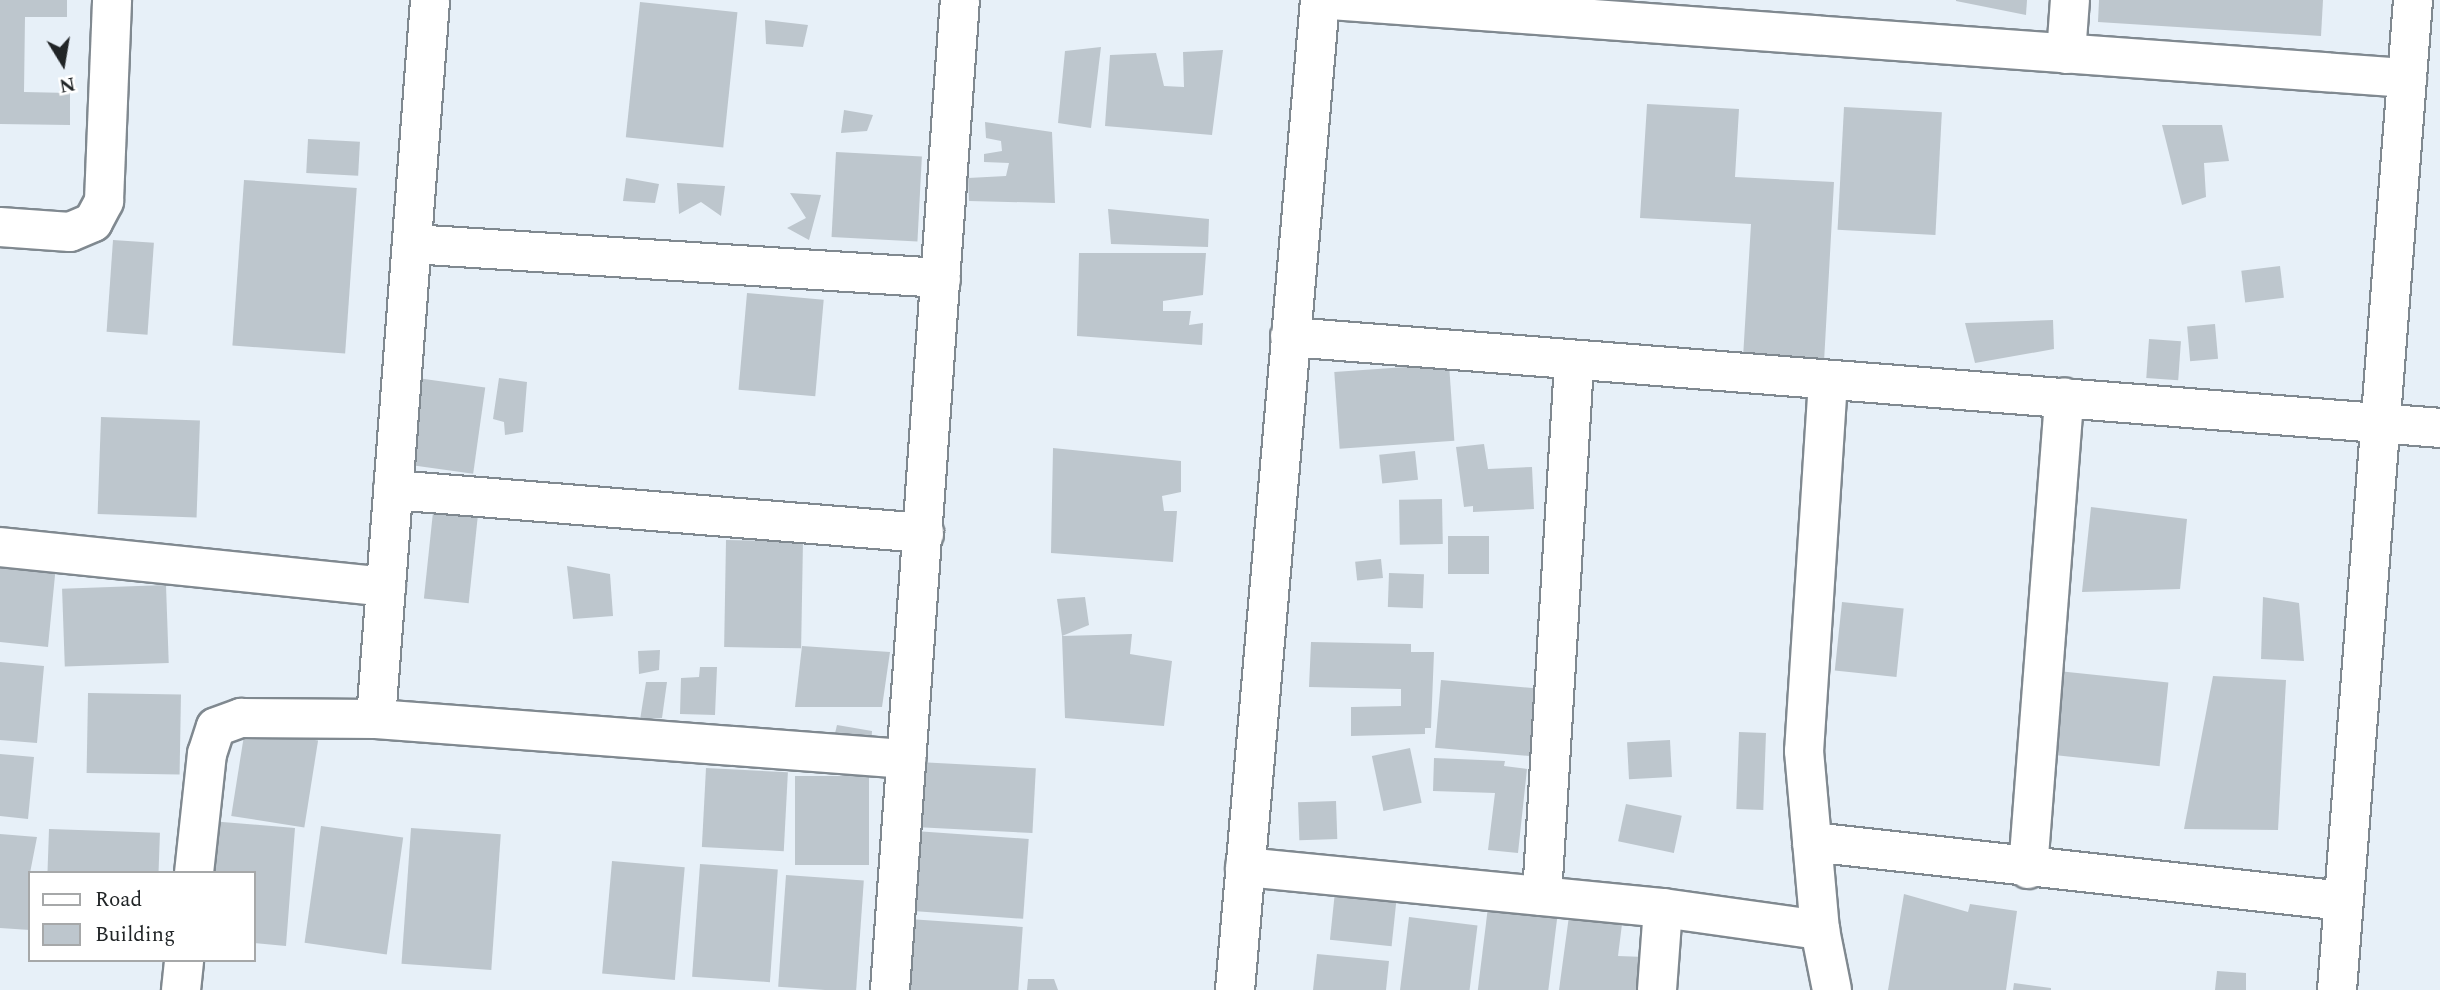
<!DOCTYPE html>
<style>
body{margin:0}
#map{position:relative;width:2440px;height:990px;overflow:hidden;background:#e7f0f8;font-family:Spectral,serif}
div>[style]{position:absolute}
.building>*{inset:0;background:#bdc6cd;transform-origin:0 0}
.roads{filter:drop-shadow(2px 0 #808990) drop-shadow(-2px 0 #808990) drop-shadow(0 2px #808990) drop-shadow(0 -2px #808990)}
.street>*{height:38px;margin:-19px;padding:0 19px;transform-origin:19px;border-radius:19px;background:#fff}
.secondary>*{height:38px;margin:-19px;padding:0 19px;transform-origin:19px;border-radius:19px;background:#fff}
span{translate:-50% -50%;white-space:nowrap;text-align:center;line-height:1.15;-webkit-text-stroke:5px #fff;paint-order:stroke}
.legend{position:absolute;left:28px;top:871px;width:228px;height:91px;box-sizing:border-box;background:#fff;border:2px solid #a6a8a9;margin:0;padding:9px 12px;list-style:none;font-size:21px;color:#212527}
.legend li{display:flex;align-items:center;gap:14px;height:35px}
.legend b{width:35px;border:2px solid #a6a8a9}
.north{position:absolute;left:28px;top:28px;width:70px;height:70px;-webkit-text-stroke:5px #fff;paint-order:stroke;rotate:169deg;font-size:19px;font-weight:700;line-height:28px;text-align:center;color:#212527}
.north::after{content:'';display:block;margin:auto;width:24px;height:32px;background:#212527;clip-path:polygon(50% 0,100% 100%,50% 72%,0 100%)}
</style>
<div id="map">
<div class="building">
<i style="clip-path:polygon(0 0,67px 0,67px 17px,25px 17px,24px 92px,70px 93px,70px 125px,0 124px)"></i>
<i style="clip-path:polygon(1956px 0,2027px 0,2026px 15px,1956px 1px)"></i>
<i style="clip-path:polygon(2099px 0,2323px 0,2321px 36px,2098px 22px)"></i>
<i style="left:640px;top:2px;width:98px;height:136px;rotate:6deg"></i>
<i style="clip-path:polygon(765px 20px,808px 25px,803px 47px,766px 44px)"></i>
<i style="clip-path:polygon(1101px 47px,1091px 128px,1058px 123px,1065px 51px)"></i>
<i style="clip-path:polygon(1223px 50px,1212px 135px,1105px 126px,1110px 55px,1156px 53px,1164px 86px,1184px 87px,1183px 52px)"></i>
<i style="clip-path:polygon(1647px 104px,1739px 109px,1735px 177px,1834px 182px,1824px 362px,1743px 358px,1751px 224px,1640px 218px)"></i>
<i style="left:1844px;top:107px;width:98px;height:123px;rotate:3deg"></i>
<i style="clip-path:polygon(844px 110px,873px 115px,867px 131px,841px 133px)"></i>
<i style="clip-path:polygon(985px 122px,1052px 132px,1055px 203px,969px 201px,968px 178px,1006px 176px,1009px 163px,984px 162px,984px 154px,1002px 151px,1001px 141px,986px 138px)"></i>
<i style="clip-path:polygon(2162px 125px,2222px 125px,2229px 161px,2204px 163px,2206px 197px,2182px 205px)"></i>
<i style="left:308px;top:139px;width:52px;height:34px;rotate:3deg"></i>
<i style="left:836px;top:152px;width:86px;height:85px;rotate:3deg"></i>
<i style="clip-path:polygon(626px 178px,659px 184px,655px 203px,623px 201px)"></i>
<i style="left:244px;top:180px;width:113px;height:166px;rotate:4deg"></i>
<i style="clip-path:polygon(677px 183px,725px 186px,721px 216px,701px 202px,679px 214px)"></i>
<i style="clip-path:polygon(790px 193px,821px 195px,809px 240px,787px 228px,806px 218px)"></i>
<i style="clip-path:polygon(1108px 209px,1209px 219px,1208px 247px,1111px 244px)"></i>
<i style="left:113px;top:240px;width:41px;height:92px;rotate:4deg"></i>
<i style="clip-path:polygon(1079px 253px,1206px 253px,1203px 295px,1163px 301px,1163px 311px,1191px 311px,1189px 325px,1203px 323px,1202px 345px,1077px 336px)"></i>
<i style="left:2280px;top:266px;width:32px;height:39px;rotate:83deg"></i>
<i style="left:747px;top:293px;width:77px;height:97px;rotate:5deg"></i>
<i style="clip-path:polygon(2053px 320px,2054px 349px,1975px 363px,1965px 323px)"></i>
<i style="left:2215px;top:324px;width:35px;height:28px;rotate:85deg"></i>
<i style="left:2149px;top:339px;width:32px;height:39px;rotate:4deg"></i>
<i style="left:1449px;top:364px;width:77px;height:115px;rotate:86deg"></i>
<i style="left:410px;top:377px;width:76px;height:87px;rotate:8deg"></i>
<i style="clip-path:polygon(499px 378px,527px 382px,523px 432px,505px 435px,504px 422px,493px 419px)"></i>
<i style="left:101px;top:417px;width:99px;height:97px;rotate:2deg"></i>
<i style="clip-path:polygon(1484px 444px,1488px 469px,1532px 467px,1534px 509px,1473px 512px,1473px 506px,1464px 507px,1456px 447px)"></i>
<i style="clip-path:polygon(1053px 448px,1181px 461px,1181px 492px,1162px 496px,1164px 511px,1177px 511px,1173px 562px,1051px 553px)"></i>
<i style="left:1415px;top:451px;width:29px;height:36px;rotate:84deg"></i>
<i style="left:1442px;top:499px;width:45px;height:43px;rotate:89deg"></i>
<i style="clip-path:polygon(2091px 507px,2187px 519px,2180px 589px,2082px 592px)"></i>
<i style="left:433px;top:512px;width:45px;height:87px;rotate:6deg"></i>
<i style="left:1489px;top:536px;width:38px;height:41px;rotate:90deg"></i>
<i style="left:726px;top:540px;width:77px;height:107px;rotate:1deg"></i>
<i style="clip-path:polygon(0 559px,56px 565px,48px 647px,0 642px)"></i>
<i style="left:1381px;top:559px;width:19px;height:26px;rotate:84deg"></i>
<i style="clip-path:polygon(567px 566px,610px 574px,613px 616px,573px 619px)"></i>
<i style="left:1389px;top:573px;width:35px;height:34px;rotate:2deg"></i>
<i style="left:166px;top:585px;width:78px;height:104px;rotate:88deg"></i>
<i style="clip-path:polygon(1085px 597px,1089px 625px,1062px 636px,1057px 599px)"></i>
<i style="clip-path:polygon(2263px 597px,2299px 603px,2304px 661px,2261px 659px)"></i>
<i style="left:1842px;top:602px;width:62px;height:69px;rotate:6deg"></i>
<i style="clip-path:polygon(1132px 634px,1130px 654px,1172px 661px,1164px 726px,1065px 718px,1062px 636px)"></i>
<i style="clip-path:polygon(1311px 642px,1411px 644px,1411px 652px,1434px 652px,1431px 728px,1425px 728px,1425px 734px,1351px 736px,1351px 707px,1401px 706px,1401px 689px,1309px 687px)"></i>
<i style="clip-path:polygon(802px 646px,890px 652px,882px 707px,795px 707px)"></i>
<i style="clip-path:polygon(660px 650px,659px 670px,639px 674px,638px 651px)"></i>
<i style="clip-path:polygon(0 662px,44px 666px,37px 743px,0 740px)"></i>
<i style="clip-path:polygon(700px 667px,717px 667px,715px 715px,680px 714px,681px 678px,699px 677px)"></i>
<i style="left:2058px;top:671px;width:111px;height:84px;rotate:6deg"></i>
<i style="clip-path:polygon(2213px 676px,2286px 680px,2278px 830px,2184px 829px)"></i>
<i style="left:1441px;top:680px;width:103px;height:68px;rotate:5deg"></i>
<i style="clip-path:polygon(646px 682px,667px 682px,662px 718px,640px 720px)"></i>
<i style="left:88px;top:693px;width:93px;height:80px;rotate:1deg"></i>
<i style="clip-path:polygon(837px 725px,872px 731px,871px 747px,832px 746px)"></i>
<i style="left:245px;top:729px;width:74px;height:88px;rotate:9deg"></i>
<i style="left:1739px;top:732px;width:27px;height:77px;rotate:2deg"></i>
<i style="left:1670px;top:740px;width:37px;height:43px;rotate:87deg"></i>
<i style="left:1410px;top:748px;width:56px;height:39px;rotate:78deg"></i>
<i style="clip-path:polygon(0 754px,34px 757px,28px 819px,0 816px)"></i>
<i style="clip-path:polygon(1434px 758px,1505px 761px,1504px 766px,1527px 769px,1518px 853px,1488px 850px,1495px 793px,1433px 791px)"></i>
<i style="left:918px;top:762px;width:118px;height:65px;rotate:3deg"></i>
<i style="left:706px;top:768px;width:82px;height:79px;rotate:3deg"></i>
<i style="left:795px;top:776px;width:74px;height:89px"></i>
<i style="left:1336px;top:801px;width:38px;height:38px;rotate:88deg"></i>
<i style="left:1626px;top:804px;width:57px;height:38px;rotate:12deg"></i>
<i style="clip-path:polygon(210px 821px,295px 828px,286px 946px,254px 943px,254px 873px,206px 873px)"></i>
<i style="left:321px;top:826px;width:83px;height:118px;rotate:8deg"></i>
<i style="left:411px;top:828px;width:90px;height:136px;rotate:4deg"></i>
<i style="left:49px;top:829px;width:111px;height:44px;rotate:2deg"></i>
<i style="left:915px;top:831px;width:114px;height:80px;rotate:4deg"></i>
<i style="clip-path:polygon(0 834px,37px 837px,30px 873px,30px 930px,0 928px)"></i>
<i style="left:612px;top:861px;width:73px;height:113px;rotate:5deg"></i>
<i style="left:700px;top:864px;width:78px;height:113px;rotate:4deg"></i>
<i style="left:786px;top:875px;width:78px;height:112px;rotate:4deg"></i>
<i style="left:1336px;top:882px;width:62px;height:58px;rotate:6deg"></i>
<i style="clip-path:polygon(1904px 894px,1968px 912px,1970px 904px,2017px 911px,2006px 990px,1888px 990px)"></i>
<i style="clip-path:polygon(1571px 901px,1624px 908px,1618px 956px,1645px 957px,1644px 990px,1559px 990px)"></i>
<i style="left:1488px;top:907px;width:70px;height:84px;rotate:7deg"></i>
<i style="left:1409px;top:917px;width:69px;height:74px;rotate:7deg"></i>
<i style="left:909px;top:919px;width:114px;height:71px;rotate:4deg"></i>
<i style="clip-path:polygon(1317px 954px,1389px 961px,1386px 990px,1313px 990px)"></i>
<i style="clip-path:polygon(2217px 971px,2246px 973px,2246px 990px,2215px 990px)"></i>
<i style="clip-path:polygon(1028px 979px,1054px 979px,1058px 990px,1027px 990px)"></i>
<i style="clip-path:polygon(2014px 983px,2051px 988px,2051px 990px,2013px 990px)"></i>
</div>
<div class="roads">
<div class="street">
<i style="left:1331px;top:0;width:1079px;rotate:4.15deg"></i>
<i style="left:2066px;top:54px;width:54px;rotate:-85.8deg"></i>
<i style="left:0;top:227px;width:70px;rotate:4.1deg"></i>
<i style="left:70px;top:232px;width:25px;rotate:-23deg"></i>
<i style="left:93px;top:222px;width:24px;rotate:-62deg"></i>
<i style="left:104px;top:201px;width:201px;rotate:-87.7deg"></i>
<i style="left:412px;top:244px;width:530px;rotate:3.68deg"></i>
<i style="left:1290px;top:337px;width:1154px;rotate:4.52deg"></i>
<i style="left:1828px;top:381px;width:371px;rotate:93.7deg"></i>
<i style="left:1804px;top:751px;width:180px;rotate:84.9deg"></i>
<i style="left:1820px;top:930px;width:61px;rotate:78.7deg"></i>
<i style="left:393px;top:490px;width:533px;rotate:4.63deg"></i>
<i style="left:0;top:547px;width:388px;rotate:5.9deg"></i>
<i style="left:376px;top:719px;width:721px;rotate:-85.7deg"></i>
<i style="left:1812px;top:842px;width:534px;rotate:6.34deg"></i>
<i style="left:1245px;top:867px;width:420px;rotate:5.6deg"></i>
<i style="left:1663px;top:908px;width:159px;rotate:8deg"></i>
<i style="left:2028px;top:869px;width:473px;rotate:-85.6deg"></i>
<i style="left:194px;top:873px;width:120px;rotate:-83.8deg"></i>
<i style="left:207px;top:754px;width:28px;rotate:-72deg"></i>
<i style="left:216px;top:727px;width:27px;rotate:-20deg"></i>
<i style="left:241px;top:718px;width:135px;rotate:0.4deg"></i>
<i style="left:376px;top:719px;width:532px;rotate:4.32deg"></i>
<i style="left:1542px;top:896px;width:534px;rotate:-86.56deg"></i>
<i style="left:181px;top:990px;width:30px;rotate:-84deg"></i>
<i style="left:890px;top:990px;width:992px;rotate:-85.96deg"></i>
<i style="left:1235px;top:990px;width:994px;rotate:-85.09deg"></i>
<i style="left:1657px;top:990px;width:82px;rotate:-85.8deg"></i>
</div>
<div class="secondary">
<i style="left:2337px;top:990px;width:993px;rotate:-85.61deg"></i>
</div>
</div>
<ul class="legend">
<li><b style="height:9px;background:#fff"></b>Road</li>
<li><b style="height:19px;background:#bdc6cd"></b>Building</li>
</ul>
<div class="north">N</div>
</div>
